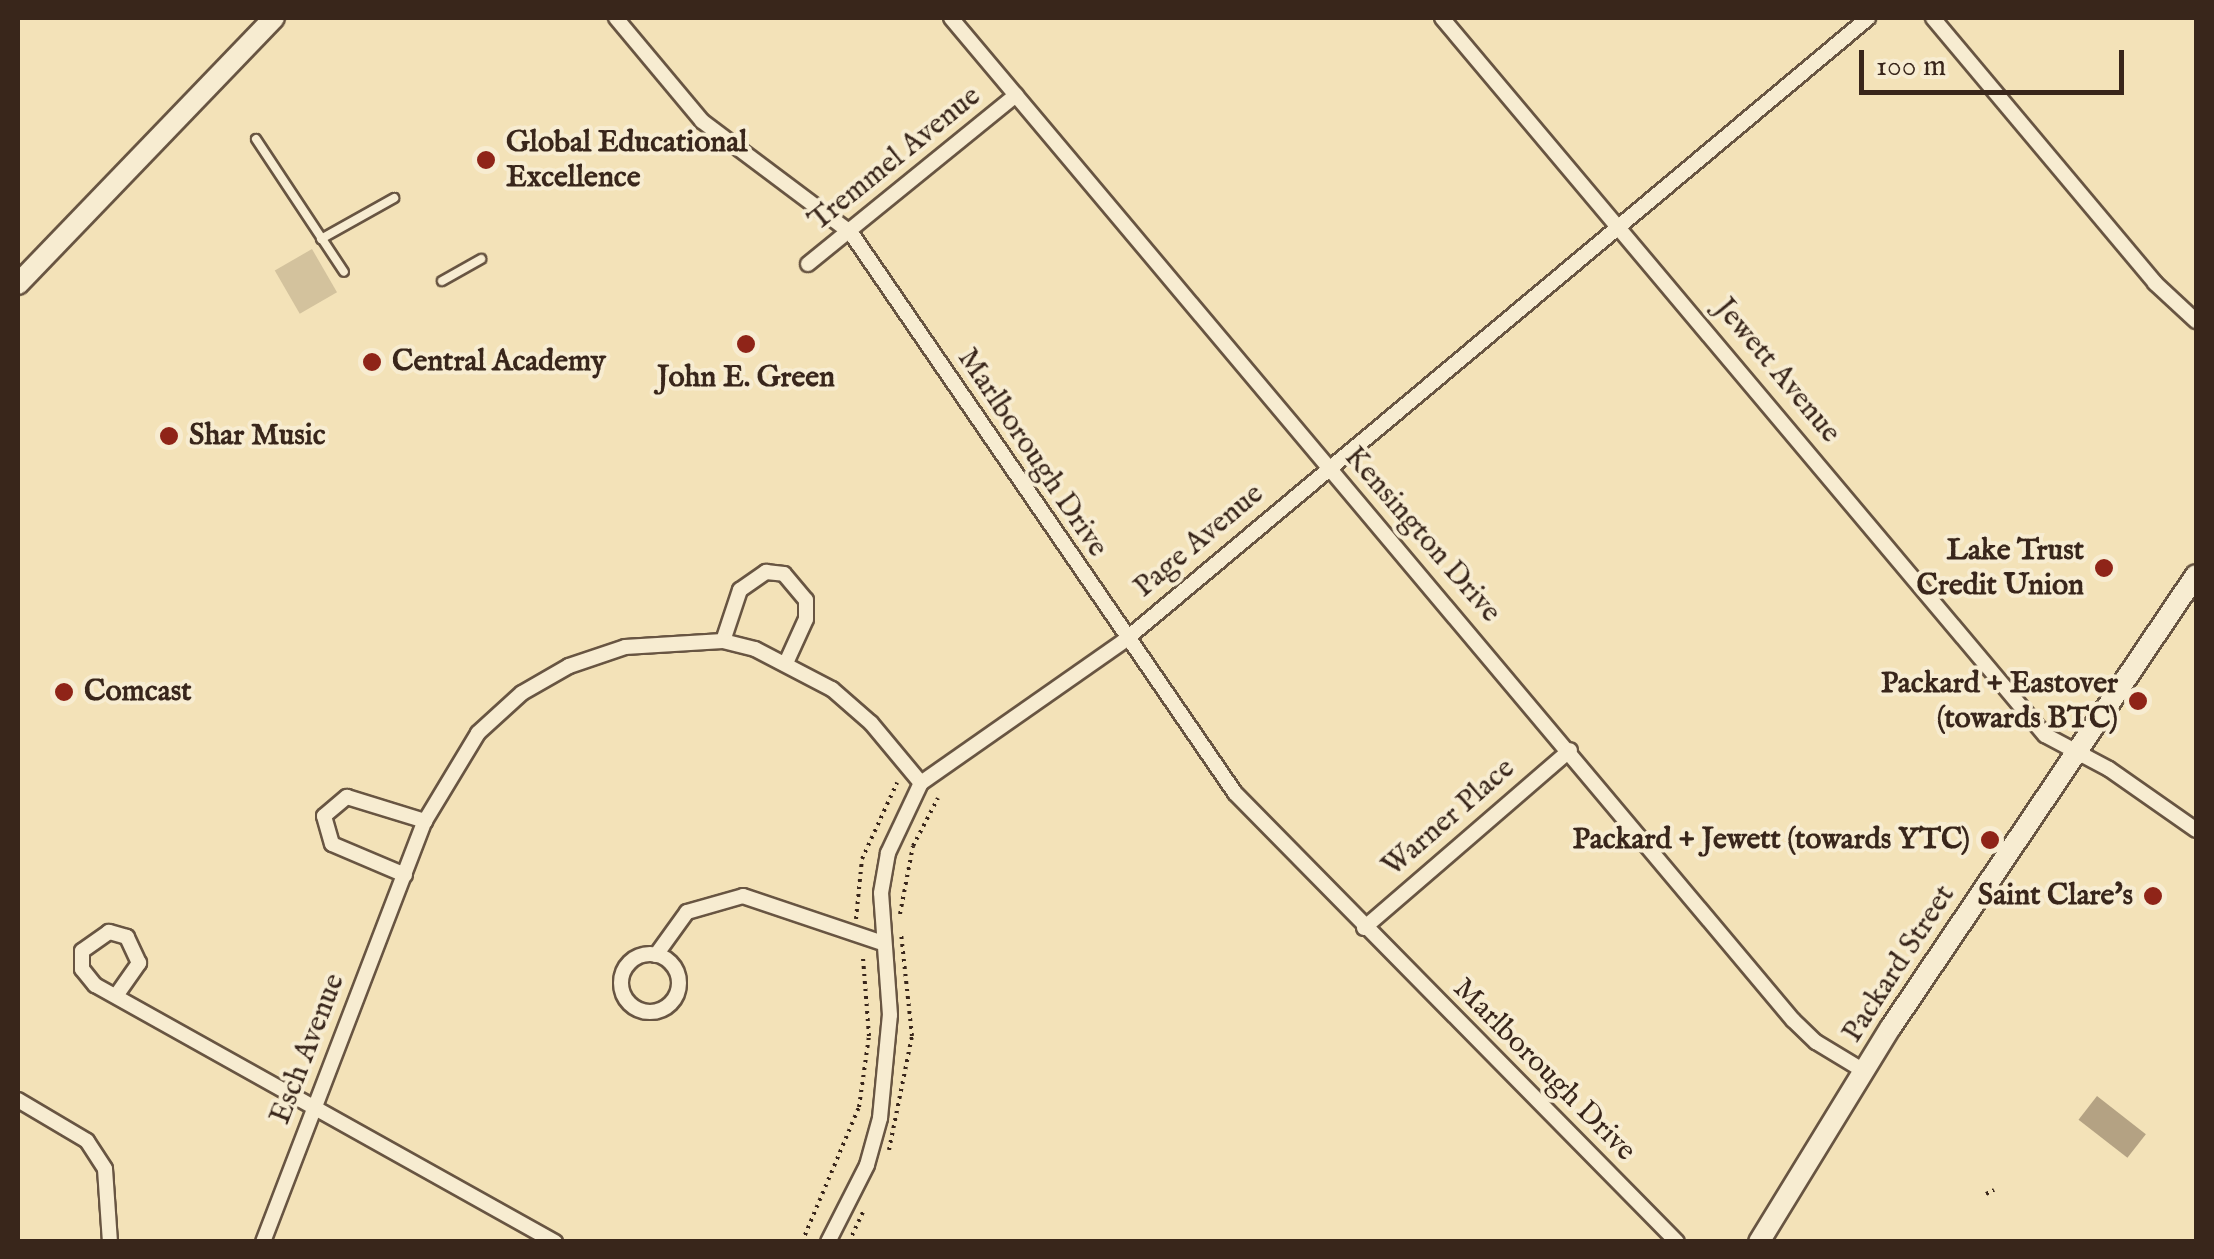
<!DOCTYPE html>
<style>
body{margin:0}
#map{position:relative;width:2214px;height:1259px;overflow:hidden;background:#f3e2b8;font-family:"IM FELL English",serif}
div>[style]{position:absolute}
.green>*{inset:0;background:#d3c29d;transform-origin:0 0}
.water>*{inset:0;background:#b4a283;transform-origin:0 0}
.path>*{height:4px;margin-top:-2px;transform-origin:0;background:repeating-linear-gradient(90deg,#39261b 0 2.5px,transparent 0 7.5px)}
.roads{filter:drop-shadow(2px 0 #685542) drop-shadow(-2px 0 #685542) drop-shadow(0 2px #685542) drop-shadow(0 -2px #685542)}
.lane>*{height:8px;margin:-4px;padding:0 4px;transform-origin:4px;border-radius:4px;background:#f7ecd1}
.street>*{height:14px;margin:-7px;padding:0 7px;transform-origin:7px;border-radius:7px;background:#f7ecd1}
.street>.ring{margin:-7px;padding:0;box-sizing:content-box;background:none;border:14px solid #f7ecd1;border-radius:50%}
.secondary>*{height:20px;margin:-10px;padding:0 10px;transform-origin:10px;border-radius:10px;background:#f7ecd1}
.dots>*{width:28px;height:28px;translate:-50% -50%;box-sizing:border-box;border:5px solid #f7ecd1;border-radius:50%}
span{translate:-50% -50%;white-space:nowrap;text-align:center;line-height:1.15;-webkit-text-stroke:8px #f7ecd1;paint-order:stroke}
.poi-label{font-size:30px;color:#39261b;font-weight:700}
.left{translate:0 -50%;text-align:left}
.right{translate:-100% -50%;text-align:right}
.street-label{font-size:30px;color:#39261b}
.frame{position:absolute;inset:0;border:20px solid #39261b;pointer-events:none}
.scale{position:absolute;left:1859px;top:50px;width:265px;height:45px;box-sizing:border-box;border:5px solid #39261b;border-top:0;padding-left:12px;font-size:30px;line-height:35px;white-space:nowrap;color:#39261b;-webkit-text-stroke:8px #f7ecd1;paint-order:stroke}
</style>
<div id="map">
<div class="green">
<i style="left:312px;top:249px;width:50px;height:43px;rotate:60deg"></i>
</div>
<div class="water">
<i style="left:2097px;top:1096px;width:62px;height:30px;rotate:38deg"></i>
</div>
<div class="path">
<i style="left:900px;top:914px;width:69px;rotate:-79.2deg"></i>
<i style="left:913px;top:846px;width:54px;rotate:-62.5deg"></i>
<i style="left:856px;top:919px;width:60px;rotate:-84.3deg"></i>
<i style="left:862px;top:859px;width:84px;rotate:-65.3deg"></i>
<i style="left:889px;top:1150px;width:116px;rotate:-78.6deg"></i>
<i style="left:912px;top:1036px;width:104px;rotate:-96.1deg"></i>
<i style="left:1986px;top:1194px;width:9px;rotate:-27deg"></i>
<i style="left:802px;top:1242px;width:147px;rotate:-67.1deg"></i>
<i style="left:859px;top:1107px;width:72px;rotate:-82deg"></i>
<i style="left:869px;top:1036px;width:78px;rotate:-94.4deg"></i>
<i style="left:849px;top:1242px;width:35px;rotate:-65deg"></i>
</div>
<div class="roads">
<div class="lane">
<i style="left:256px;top:139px;width:159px;rotate:56.5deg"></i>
<i style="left:321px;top:239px;width:84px;rotate:-29.3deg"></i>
<i style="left:442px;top:281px;width:45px;rotate:-29.4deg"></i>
</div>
<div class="street">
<i style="left:616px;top:18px;width:134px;rotate:50.1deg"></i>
<i style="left:702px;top:121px;width:186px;rotate:36.9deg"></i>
<i style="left:851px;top:233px;width:679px;rotate:55.56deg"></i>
<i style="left:1235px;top:793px;width:630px;rotate:45.45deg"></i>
<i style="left:951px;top:18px;width:1309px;rotate:49.96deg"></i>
<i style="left:1793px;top:1020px;width:32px;rotate:44deg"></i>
<i style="left:1816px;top:1042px;width:56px;rotate:31.1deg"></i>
<i style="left:1442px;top:18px;width:937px;rotate:49.94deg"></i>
<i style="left:2045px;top:735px;width:72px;rotate:28deg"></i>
<i style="left:2109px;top:769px;width:106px;rotate:35deg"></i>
<i style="left:1933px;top:18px;width:346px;rotate:50deg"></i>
<i style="left:2155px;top:283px;width:56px;rotate:42.8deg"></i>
<i style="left:808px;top:264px;width:268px;rotate:-39.1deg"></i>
<i style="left:723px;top:641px;width:54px;rotate:-71.6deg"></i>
<i style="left:740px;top:590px;width:32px;rotate:-35deg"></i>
<i style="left:766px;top:572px;width:18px;rotate:6deg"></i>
<i style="left:784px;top:574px;width:34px;rotate:50deg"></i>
<i style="left:806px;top:600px;width:19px;rotate:90deg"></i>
<i style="left:806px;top:619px;width:48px;rotate:114.4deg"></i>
<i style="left:405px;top:875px;width:79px;rotate:-157deg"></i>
<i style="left:332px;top:844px;width:29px;rotate:-106deg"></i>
<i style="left:324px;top:816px;width:30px;rotate:-40deg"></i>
<i style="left:347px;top:797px;width:82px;rotate:17.1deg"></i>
<i style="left:1364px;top:928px;width:272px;rotate:-40.8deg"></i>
<i class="ring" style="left:621px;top:954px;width:44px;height:44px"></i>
<i style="left:656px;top:955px;width:53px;rotate:-54.2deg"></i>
<i style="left:687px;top:912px;width:58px;rotate:-15.9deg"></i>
<i style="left:743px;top:896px;width:145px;rotate:18.6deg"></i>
<i style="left:118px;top:993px;width:37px;rotate:-55deg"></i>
<i style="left:139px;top:963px;width:29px;rotate:-115deg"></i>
<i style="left:127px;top:937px;width:19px;rotate:-164deg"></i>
<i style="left:109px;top:932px;width:33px;rotate:145deg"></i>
<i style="left:82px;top:951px;width:18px;rotate:90deg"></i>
<i style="left:82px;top:969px;width:21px;rotate:51deg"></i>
<i style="left:95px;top:985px;width:527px;rotate:29.19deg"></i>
<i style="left:18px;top:1100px;width:80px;rotate:30.7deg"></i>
<i style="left:87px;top:1141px;width:33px;rotate:57deg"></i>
<i style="left:105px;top:1169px;width:73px;rotate:86.1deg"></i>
<i style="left:263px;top:1242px;width:451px;rotate:-69deg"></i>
<i style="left:425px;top:821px;width:103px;rotate:-58.9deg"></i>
<i style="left:478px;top:733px;width:59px;rotate:-42.3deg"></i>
<i style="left:522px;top:693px;width:54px;rotate:-29.9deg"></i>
<i style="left:569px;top:666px;width:59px;rotate:-18.7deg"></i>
<i style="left:625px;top:647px;width:98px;rotate:-3.5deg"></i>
<i style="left:723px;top:641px;width:33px;rotate:14deg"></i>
<i style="left:755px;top:649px;width:87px;rotate:27.5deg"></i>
<i style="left:832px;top:689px;width:52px;rotate:41.1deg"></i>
<i style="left:871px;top:723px;width:78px;rotate:50.2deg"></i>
<i style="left:828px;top:1242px;width:86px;rotate:-63.1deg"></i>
<i style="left:867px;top:1165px;width:49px;rotate:-74.5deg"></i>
<i style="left:880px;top:1118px;width:103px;rotate:-84.5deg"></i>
<i style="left:890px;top:1015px;width:122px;rotate:-94.2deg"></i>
<i style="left:881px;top:893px;width:41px;rotate:-80.1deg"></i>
<i style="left:888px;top:853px;width:77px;rotate:-64.8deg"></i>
<i style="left:921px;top:783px;width:249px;rotate:-35deg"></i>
<i style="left:1125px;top:640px;width:969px;rotate:-39.93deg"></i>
</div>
<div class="secondary">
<i style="left:18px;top:284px;width:369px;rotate:-46.1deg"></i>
<i style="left:1759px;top:1242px;width:252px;rotate:-58.5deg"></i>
<i style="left:1891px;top:1027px;width:545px;rotate:-55.99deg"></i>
</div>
</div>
<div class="dots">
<i style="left:486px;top:160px;background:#8f2418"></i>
<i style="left:746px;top:344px;background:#8f2418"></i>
<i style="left:372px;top:362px;background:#8f2418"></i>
<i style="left:169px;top:436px;background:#8f2418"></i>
<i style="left:2104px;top:568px;background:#8f2418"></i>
<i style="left:64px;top:692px;background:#8f2418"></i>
<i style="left:2138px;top:701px;background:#8f2418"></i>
<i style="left:1990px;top:840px;background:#8f2418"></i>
<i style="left:2153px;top:896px;background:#8f2418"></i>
</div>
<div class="poi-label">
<span class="left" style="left:506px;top:160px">Global Educational<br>Excellence</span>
<span class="left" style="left:392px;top:362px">Central Academy</span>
<span style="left:746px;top:378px">John E. Green</span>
<span class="left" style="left:189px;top:436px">Shar Music</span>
<span class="right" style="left:2084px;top:568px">Lake Trust<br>Credit Union</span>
<span class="right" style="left:2118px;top:701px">Packard + Eastover<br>(towards BTC)</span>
<span class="left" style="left:84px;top:692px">Comcast</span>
<span class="right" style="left:1970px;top:840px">Packard + Jewett (towards YTC)</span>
<span class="right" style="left:2133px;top:896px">Saint Clare's</span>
</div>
<div class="street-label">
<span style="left:895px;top:159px;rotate:-39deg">Tremmel Avenue</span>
<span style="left:1777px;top:371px;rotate:50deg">Jewett Avenue</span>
<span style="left:1032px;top:453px;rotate:56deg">Marlborough Drive</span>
<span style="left:1422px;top:535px;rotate:49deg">Kensington Drive</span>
<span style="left:1199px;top:541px;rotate:-40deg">Page Avenue</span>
<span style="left:1449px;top:818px;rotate:-41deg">Warner Place</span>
<span style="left:1899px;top:964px;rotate:-57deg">Packard Street</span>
<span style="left:308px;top:1049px;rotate:-69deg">Esch Avenue</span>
<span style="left:1544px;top:1070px;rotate:45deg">Marlborough Drive</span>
</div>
<div class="frame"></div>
<div class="scale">100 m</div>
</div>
